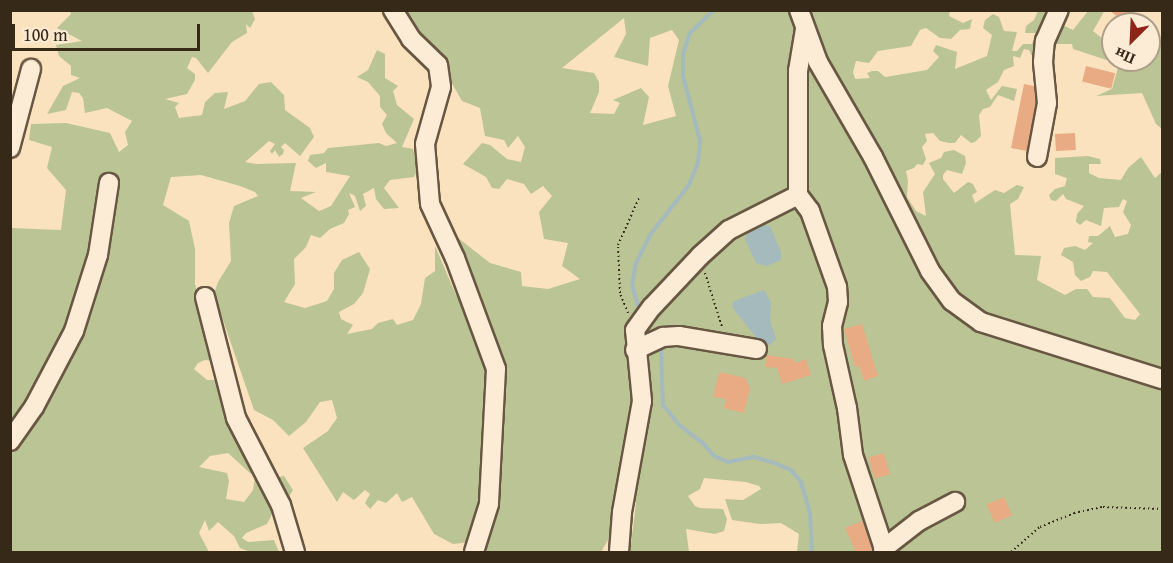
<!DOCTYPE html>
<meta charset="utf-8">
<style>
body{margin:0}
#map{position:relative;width:1173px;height:563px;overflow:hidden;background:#fbe2be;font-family:"Gentium Book Plus",serif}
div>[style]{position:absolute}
.green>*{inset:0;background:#bbc494}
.water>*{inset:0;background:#a5babd}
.stream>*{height:4px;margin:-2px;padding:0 2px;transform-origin:2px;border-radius:2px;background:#a5babd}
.building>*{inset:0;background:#e8ab84;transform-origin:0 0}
.path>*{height:2px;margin-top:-1px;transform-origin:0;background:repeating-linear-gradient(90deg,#372918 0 1.5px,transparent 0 4.5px)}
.roads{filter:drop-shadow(2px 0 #685742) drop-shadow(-2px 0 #685742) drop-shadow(0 2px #685742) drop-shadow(0 -2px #685742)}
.minor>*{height:18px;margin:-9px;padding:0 9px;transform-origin:9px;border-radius:9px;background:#fcecd5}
span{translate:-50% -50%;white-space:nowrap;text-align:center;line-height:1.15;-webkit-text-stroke:4.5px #fcecd5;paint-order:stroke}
.frame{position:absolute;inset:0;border:12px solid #372918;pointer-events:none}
.north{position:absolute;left:1101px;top:12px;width:60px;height:60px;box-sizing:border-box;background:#fcecd5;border:2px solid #ad9e89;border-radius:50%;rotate:204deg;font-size:16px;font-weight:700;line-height:24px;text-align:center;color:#372918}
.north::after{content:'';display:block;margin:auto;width:21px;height:27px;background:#8f2418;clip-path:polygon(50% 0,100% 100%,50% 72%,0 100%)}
.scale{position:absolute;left:12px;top:24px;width:188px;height:27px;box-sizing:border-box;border:3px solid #372918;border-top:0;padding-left:8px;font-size:18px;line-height:21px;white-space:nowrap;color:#372918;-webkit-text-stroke:4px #fcecd5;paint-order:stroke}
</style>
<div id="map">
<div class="green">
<i style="clip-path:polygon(evenodd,950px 10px,949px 16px,963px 23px,972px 19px,970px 29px,960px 30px,951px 39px,940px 38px,926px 28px,920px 30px,911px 46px,878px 51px,869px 63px,856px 61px,853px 72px,855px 79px,870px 78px,867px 73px,872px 71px,878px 71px,885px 77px,927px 70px,939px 57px,933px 51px,936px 45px,957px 52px,955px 69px,987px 56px,992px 35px,983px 28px,985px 20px,993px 14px,999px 17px,1004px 31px,1017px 32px,1012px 51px,1017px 51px,1023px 44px,1032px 44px,1037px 33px,1025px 33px,1026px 26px,1034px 20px,1038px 11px,1047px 11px,1054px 19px,1032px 56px,1029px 50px,1024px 49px,1020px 58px,1013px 56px,1014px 66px,1004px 70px,998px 82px,986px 90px,991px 100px,1002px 86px,1017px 89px,1014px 101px,998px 95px,990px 107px,983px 109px,979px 115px,981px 136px,975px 142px,971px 143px,961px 135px,955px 143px,949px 143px,940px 141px,933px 133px,925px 134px,927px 141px,922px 147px,926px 159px,923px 165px,917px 164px,914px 168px,906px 171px,908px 181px,907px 197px,916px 211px,926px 216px,923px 192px,935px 174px,929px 163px,941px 158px,944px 152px,954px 150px,965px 156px,966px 163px,962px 174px,947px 170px,943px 175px,943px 179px,954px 193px,968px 182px,973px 184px,977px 192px,972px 195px,975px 203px,995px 190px,1004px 193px,1017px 185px,1024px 187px,1018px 199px,1010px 204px,1015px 255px,1041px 256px,1037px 280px,1065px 295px,1076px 289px,1087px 289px,1093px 297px,1110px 298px,1125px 318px,1135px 320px,1140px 314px,1107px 272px,1093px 271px,1090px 277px,1081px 281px,1075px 275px,1073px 262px,1061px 255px,1064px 248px,1075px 246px,1085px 250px,1093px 243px,1088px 242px,1089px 236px,1098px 236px,1110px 226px,1115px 237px,1128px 234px,1131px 225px,1123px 212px,1127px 201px,1123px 199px,1119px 207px,1104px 208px,1101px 226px,1086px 220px,1080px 225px,1076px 222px,1077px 214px,1084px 206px,1066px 199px,1063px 194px,1056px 201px,1051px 200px,1049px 195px,1055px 189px,1065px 186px,1067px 178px,1055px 174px,1055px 158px,1088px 156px,1100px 159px,1101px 164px,1089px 164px,1089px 173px,1099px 178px,1121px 180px,1128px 168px,1141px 157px,1155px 178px,1162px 172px,1162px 552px,797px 552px,799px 534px,781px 523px,760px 524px,732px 520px,725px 499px,743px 500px,761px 489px,759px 486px,746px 482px,704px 478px,700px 489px,688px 496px,695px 506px,700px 508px,723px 509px,727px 519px,724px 531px,715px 534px,686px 529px,689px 552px,630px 552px,636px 503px,631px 501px,601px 552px,489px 552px,471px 542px,453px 544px,434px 534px,412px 497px,402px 502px,397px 493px,386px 503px,378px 500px,370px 509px,365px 503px,370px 494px,365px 490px,354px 500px,343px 492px,337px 502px,303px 448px,328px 431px,337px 418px,332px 400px,320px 402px,306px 422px,289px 436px,273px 420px,254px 410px,214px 294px,218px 282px,231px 261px,229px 223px,234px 206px,258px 196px,255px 192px,240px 186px,201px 175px,171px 177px,163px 205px,189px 221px,195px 249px,195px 284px,215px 361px,205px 360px,198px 363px,194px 369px,207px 380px,222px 380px,258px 467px,251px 474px,228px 453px,210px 456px,199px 467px,227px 473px,229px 481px,226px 499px,244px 502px,253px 490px,255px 477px,265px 480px,284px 476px,293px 490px,288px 498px,277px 496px,277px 511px,272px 514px,267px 524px,246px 533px,242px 538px,248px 542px,274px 540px,279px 552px,250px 552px,240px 548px,234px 536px,218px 522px,209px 531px,205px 520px,199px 533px,209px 552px,11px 552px,11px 228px,61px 230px,66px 190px,47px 168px,52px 147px,29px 140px,31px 124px,66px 123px,110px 133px,119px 152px,128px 145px,125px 132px,132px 121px,107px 108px,85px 113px,83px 98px,79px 93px,72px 92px,66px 110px,47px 114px,63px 86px,80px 78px,71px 75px,71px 66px,59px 56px,56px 45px,82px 41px,57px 28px,71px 14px,70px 11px,252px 11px,255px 19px,250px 28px,246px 24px,247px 33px,232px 42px,208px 73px,196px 58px,192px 57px,187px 68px,195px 74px,195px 80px,187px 94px,165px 99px,179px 103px,175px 107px,179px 118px,202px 115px,205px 102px,215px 93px,228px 92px,224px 109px,245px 101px,259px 84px,271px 82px,284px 95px,285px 110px,310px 128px,314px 137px,300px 156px,285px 143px,281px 147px,284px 150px,283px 154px,279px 157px,275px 150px,272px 154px,270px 151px,275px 144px,269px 141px,245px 162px,256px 164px,296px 163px,290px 191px,316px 192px,301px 198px,319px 211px,331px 206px,350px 176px,326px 172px,326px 163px,316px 168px,308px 161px,310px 155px,324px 153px,328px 148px,379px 143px,386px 146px,397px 143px,386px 133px,382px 124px,387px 115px,380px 107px,380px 96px,368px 82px,357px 77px,368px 70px,377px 50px,385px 54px,385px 78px,398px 86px,393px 91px,397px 105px,414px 119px,402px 147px,413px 149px,418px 169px,414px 177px,390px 180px,384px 188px,399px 208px,384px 209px,376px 199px,374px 188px,363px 194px,366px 206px,360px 211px,355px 196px,349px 193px,355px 207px,348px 210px,349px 214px,344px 223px,330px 229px,320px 238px,311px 235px,306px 247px,294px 259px,295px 284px,284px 302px,305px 308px,327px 301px,334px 289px,334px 273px,342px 260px,359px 252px,370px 269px,363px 293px,354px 304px,339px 312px,341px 319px,353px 325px,347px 334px,372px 329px,378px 323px,393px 319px,397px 325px,413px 320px,421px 304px,425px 278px,435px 271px,435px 246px,456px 295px,471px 315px,483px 317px,482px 297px,453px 234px,490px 263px,521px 272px,522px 286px,548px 289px,580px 279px,562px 266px,568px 243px,544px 239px,539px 212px,552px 196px,543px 186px,531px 194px,524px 184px,507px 179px,499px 189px,492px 188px,486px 177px,463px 164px,482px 143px,490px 145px,507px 159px,521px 162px,525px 147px,518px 136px,508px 148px,504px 140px,485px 136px,480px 108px,462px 101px,428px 41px,404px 11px,950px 10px,624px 18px,626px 34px,614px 57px,648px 66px,650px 38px,672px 30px,679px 40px,668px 86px,676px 116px,643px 125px,649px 97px,641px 88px,613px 100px,620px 103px,614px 114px,590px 113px,599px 92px,599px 82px,594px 73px,562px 68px,624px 18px)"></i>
<i style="clip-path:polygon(1105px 10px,1093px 31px,1108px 43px,1113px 40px,1113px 60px,1149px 60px,1149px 46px,1162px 45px,1162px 129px,1156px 124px,1142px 93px,1096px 96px,1112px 89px,1119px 64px,1073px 49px,1072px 44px,1049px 44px,1061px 24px,1073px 30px,1088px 11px)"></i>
</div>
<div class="water">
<i style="clip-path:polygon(760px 224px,770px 226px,781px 252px,781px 260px,767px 266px,756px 263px,745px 239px,749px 229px)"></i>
<i style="clip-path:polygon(764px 290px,771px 302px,770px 320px,776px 339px,770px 345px,758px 340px,732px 307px,734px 301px)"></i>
</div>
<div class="stream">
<i style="left:639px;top:309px;width:25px;rotate:-106deg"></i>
<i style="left:632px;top:285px;width:22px;rotate:-80deg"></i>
<i style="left:636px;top:263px;width:31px;rotate:-63deg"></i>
<i style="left:650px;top:235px;width:63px;rotate:-52deg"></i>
<i style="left:689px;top:185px;width:24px;rotate:-68deg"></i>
<i style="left:698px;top:163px;width:23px;rotate:-85deg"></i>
<i style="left:700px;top:140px;width:66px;rotate:-104.9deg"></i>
<i style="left:683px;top:76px;width:22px;rotate:-90deg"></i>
<i style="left:683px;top:54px;width:22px;rotate:-72deg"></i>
<i style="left:690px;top:33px;width:33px;rotate:-44deg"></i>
<i style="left:658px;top:344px;width:6px;rotate:59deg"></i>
<i style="left:661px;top:349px;width:56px;rotate:88deg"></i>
<i style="left:663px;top:405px;width:26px;rotate:51deg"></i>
<i style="left:679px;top:425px;width:30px;rotate:37deg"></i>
<i style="left:703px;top:443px;width:17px;rotate:50deg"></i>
<i style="left:714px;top:456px;width:15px;rotate:23deg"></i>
<i style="left:728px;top:462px;width:26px;rotate:-11deg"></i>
<i style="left:754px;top:457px;width:19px;rotate:16deg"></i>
<i style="left:772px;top:462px;width:21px;rotate:23deg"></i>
<i style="left:791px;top:470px;width:16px;rotate:50deg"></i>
<i style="left:801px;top:482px;width:33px;rotate:74deg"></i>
<i style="left:810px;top:514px;width:38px;rotate:87deg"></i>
</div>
<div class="building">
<i style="clip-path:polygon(1109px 10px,1137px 10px,1126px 24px)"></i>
<i style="left:1086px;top:66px;width:30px;height:16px;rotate:14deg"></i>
<i style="clip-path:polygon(1024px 84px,1034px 86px,1036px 103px,1027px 151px,1011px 148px)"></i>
<i style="left:1075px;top:133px;width:17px;height:20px;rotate:87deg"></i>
<i style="clip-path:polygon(862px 324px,878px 376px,864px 381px,859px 366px,855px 367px,844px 329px)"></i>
<i style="clip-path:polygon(767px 355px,793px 359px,795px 363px,806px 359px,811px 375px,782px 384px,777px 368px,765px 367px)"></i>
<i style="clip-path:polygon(719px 372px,745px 378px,750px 388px,744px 413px,724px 408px,726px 399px,713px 397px)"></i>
<i style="left:884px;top:453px;width:22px;height:16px;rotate:74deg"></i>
<i style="left:1004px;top:497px;width:20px;height:19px;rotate:66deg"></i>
<i style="clip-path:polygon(862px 521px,866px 529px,873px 552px,856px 552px,845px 528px)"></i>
</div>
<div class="path">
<i style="left:705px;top:273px;width:57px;rotate:72.5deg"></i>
<i style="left:628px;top:313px;width:22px;rotate:-112deg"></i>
<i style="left:620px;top:293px;width:48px;rotate:-92.4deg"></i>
<i style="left:618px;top:245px;width:51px;rotate:-65.9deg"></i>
<i style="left:1011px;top:552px;width:38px;rotate:-41deg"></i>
<i style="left:1040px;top:527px;width:37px;rotate:-22deg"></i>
<i style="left:1074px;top:513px;width:30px;rotate:-12deg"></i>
<i style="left:1103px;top:507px;width:59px;rotate:1.9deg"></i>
</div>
<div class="roads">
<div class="minor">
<i style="left:393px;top:10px;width:34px;rotate:58deg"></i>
<i style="left:411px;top:39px;width:37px;rotate:44deg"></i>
<i style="left:438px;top:65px;width:22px;rotate:82deg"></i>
<i style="left:441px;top:87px;width:59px;rotate:105.7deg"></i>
<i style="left:425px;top:144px;width:60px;rotate:85.2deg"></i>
<i style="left:430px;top:204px;width:60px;rotate:65.2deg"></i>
<i style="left:455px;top:258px;width:118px;rotate:69.7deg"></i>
<i style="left:496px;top:369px;width:135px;rotate:93deg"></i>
<i style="left:489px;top:504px;width:50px;rotate:107.4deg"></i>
<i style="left:799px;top:10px;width:55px;rotate:69.9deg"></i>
<i style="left:818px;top:62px;width:110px;rotate:59.9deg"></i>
<i style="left:873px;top:157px;width:127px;rotate:63.4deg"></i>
<i style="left:930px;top:271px;width:37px;rotate:54deg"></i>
<i style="left:952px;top:301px;width:36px;rotate:36deg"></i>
<i style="left:981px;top:322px;width:190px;rotate:17.5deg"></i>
<i style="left:10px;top:148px;width:82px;rotate:-75.1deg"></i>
<i style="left:1037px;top:157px;width:55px;rotate:-79.5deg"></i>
<i style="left:1047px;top:103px;width:41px;rotate:-95.6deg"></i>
<i style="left:1043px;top:62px;width:21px;rotate:-85deg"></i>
<i style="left:1045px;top:41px;width:34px;rotate:-66deg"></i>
<i style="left:798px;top:195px;width:124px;rotate:-90deg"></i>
<i style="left:798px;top:71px;width:43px;rotate:-80.5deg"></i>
<i style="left:205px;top:297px;width:125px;rotate:75.6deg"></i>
<i style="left:236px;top:418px;width:98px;rotate:62.7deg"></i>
<i style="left:281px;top:505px;width:49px;rotate:73.4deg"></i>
<i style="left:635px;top:350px;width:31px;rotate:-25deg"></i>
<i style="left:663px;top:337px;width:16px;rotate:-4deg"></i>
<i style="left:679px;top:336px;width:79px;rotate:9.5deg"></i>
<i style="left:10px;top:441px;width:42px;rotate:-54.8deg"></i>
<i style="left:34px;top:407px;width:86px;rotate:-62.2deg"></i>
<i style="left:74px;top:331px;width:80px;rotate:-72.5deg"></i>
<i style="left:98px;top:255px;width:73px;rotate:-81.3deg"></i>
<i style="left:883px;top:549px;width:46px;rotate:-37.9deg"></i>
<i style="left:919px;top:521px;width:41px;rotate:-27.8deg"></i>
<i style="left:619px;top:552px;width:40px;rotate:-85.7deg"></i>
<i style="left:622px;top:512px;width:113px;rotate:-79.8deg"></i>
<i style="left:642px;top:401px;width:71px;rotate:-95.6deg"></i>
<i style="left:635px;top:330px;width:29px;rotate:-54deg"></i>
<i style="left:652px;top:307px;width:70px;rotate:-46.7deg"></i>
<i style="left:700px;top:256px;width:39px;rotate:-42deg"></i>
<i style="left:729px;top:230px;width:77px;rotate:-26.9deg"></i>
<i style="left:798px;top:195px;width:20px;rotate:53deg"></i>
<i style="left:810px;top:211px;width:81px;rotate:70.4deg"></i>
<i style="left:837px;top:287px;width:15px;rotate:86deg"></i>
<i style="left:838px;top:302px;width:25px;rotate:104deg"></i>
<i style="left:832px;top:326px;width:19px;rotate:87deg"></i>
<i style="left:833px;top:345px;width:65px;rotate:77.5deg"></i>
<i style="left:847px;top:408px;width:47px;rotate:82.7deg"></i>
<i style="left:853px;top:455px;width:102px;rotate:71.7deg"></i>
</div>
</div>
<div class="frame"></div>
<div class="north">Пн</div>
<div class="scale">100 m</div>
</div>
